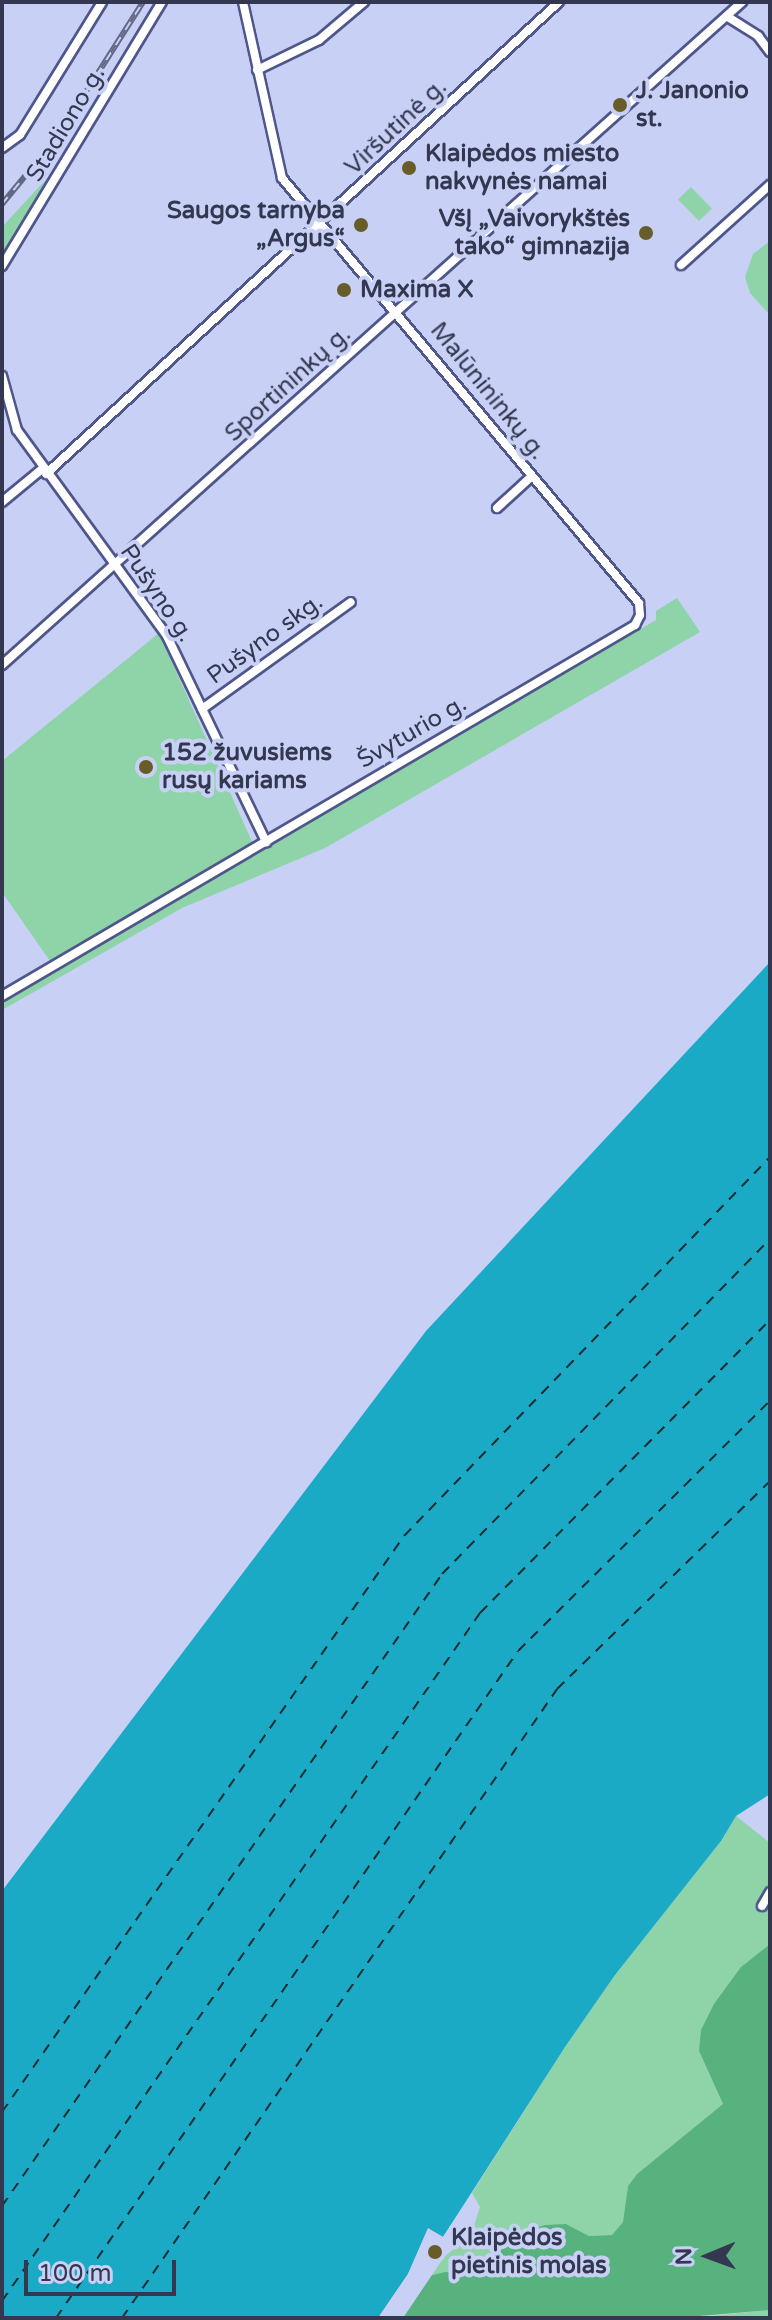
<!DOCTYPE html>
<meta charset="utf-8">
<style>
body{margin:0}
#map{position:relative;width:772px;height:2320px;overflow:hidden;background:#c8d0f5;font-family:"Varela Round",sans-serif}
div>[style]{position:absolute}
.green>*{inset:0;background:#8ed4a8;transform-origin:0 0}
.forest>*{inset:0;background:#58b27d}
.water>*{inset:0;background:#1aaac6}
.pier>*{inset:0;background:#c8d0f5}
.ferry>*{height:2px;margin-top:-1px;transform-origin:0;background:repeating-linear-gradient(90deg,#182d33 0 10px,transparent 0 18px)}
.roads{filter:drop-shadow(2px 0 #4e568c) drop-shadow(-2px 0 #4e568c) drop-shadow(0 2px #4e568c) drop-shadow(0 -2px #4e568c)}
.minor>*{height:8px;margin:-4px;padding:0 4px;transform-origin:4px;border-radius:4px;background:#fff}
.rail>*{height:6px;margin-top:-3px;transform-origin:0;background:repeating-linear-gradient(90deg,#c8d0f5 0 9px,#626784 0 18px);box-sizing:border-box;border-block:2px solid #626784}
.dots>*{width:22px;height:22px;translate:-50% -50%;box-sizing:border-box;border:4px solid #c8d0f5;border-radius:50%}
span{translate:-50% -50%;white-space:nowrap;text-align:center;line-height:1.15;-webkit-text-stroke:8px #c8d0f5;paint-order:stroke}
.poi-label{font-size:24px;color:#333750;font-weight:700}
.left{translate:0 -50%;text-align:left}
.right{translate:-100% -50%;text-align:right}
.street-label{font-size:24px;color:#333750}
.frame{position:absolute;inset:0;border:4px solid #333750;pointer-events:none}
.north{position:absolute;left:668px;top:2216px;width:80px;height:80px;-webkit-text-stroke:6px #c8d0f5;paint-order:stroke;rotate:269deg;font-size:22px;font-weight:700;line-height:32px;text-align:center;color:#333750}
.north::after{content:'';display:block;margin:auto;width:28px;height:36px;background:#333750;clip-path:polygon(50% 0,100% 100%,50% 72%,0 100%)}
.scale{position:absolute;left:24px;top:2260px;width:152px;height:36px;box-sizing:border-box;border:4px solid #333750;border-top:0;padding-left:10px;font-size:24px;line-height:28px;white-space:nowrap;color:#333750;-webkit-text-stroke:6px #c8d0f5;paint-order:stroke}
</style>
<div id="map">
<div class="green">
<i style="clip-path:polygon(50px 175px,53px 176px,2px 257px,2px 227px)"></i>
<i style="left:691px;top:187px;width:30px;height:18px;rotate:46deg"></i>
<i style="clip-path:polygon(770px 241px,770px 315px,750px 293px,745px 277px,753px 254px)"></i>
<i style="clip-path:polygon(677px 598px,700px 632px,325px 848px,182px 908px,2px 1010px,2px 1002px,656px 620px,656px 611px)"></i>
<i style="clip-path:polygon(159px 633px,253px 844px,50px 961px,2px 892px,2px 761px)"></i>
<i style="clip-path:polygon(736px 1816px,770px 1843px,770px 1944px,741px 1967px,699px 2051px,723px 2104px,637px 2174px,628px 2186px,623px 2222px,612px 2235px,589px 2236px,566px 2224px,521px 2232px,469px 2275px,445px 2272px,432px 2275px,444px 2257px,471px 2235px,480px 2207px,472px 2193px,565px 2047px,615px 1975px,721px 1841px)"></i>
<i style="clip-path:polygon(770px 2310px,770px 2318px,676px 2318px,712px 2316px)"></i>
</div>
<div class="forest">
<i style="clip-path:polygon(770px 1944px,770px 2310px,676px 2318px,403px 2318px,432px 2275px,445px 2272px,469px 2274px,521px 2232px,545px 2225px,566px 2224px,589px 2236px,612px 2235px,623px 2222px,628px 2186px,637px 2174px,723px 2104px,699px 2051px,701px 2030px,714px 2004px,741px 1967px)"></i>
</div>
<div class="water">
<i style="clip-path:polygon(770px 962px,770px 1794px,736px 1816px,721px 1841px,615px 1975px,565px 2047px,443px 2237px,428px 2229px,408px 2274px,378px 2318px,2px 2318px,2px 1891px,426px 1331px)"></i>
</div>
<div class="pier">
<i style="clip-path:polygon(472px 2193px,474px 2197px,446px 2240px,430px 2234px,411px 2277px,383px 2318px,378px 2318px,408px 2274px,428px 2228px,443px 2237px)"></i>
</div>
<div class="ferry">
<i style="left:2px;top:2112px;width:702px;rotate:-55.09deg"></i>
<i style="left:404px;top:1536px;width:527px;rotate:-46deg"></i>
<i style="left:2px;top:2206px;width:770px;rotate:-55.15deg"></i>
<i style="left:442px;top:1574px;width:469px;rotate:-45.6deg"></i>
<i style="left:2px;top:2301px;width:838px;rotate:-55.21deg"></i>
<i style="left:480px;top:1613px;width:412px;rotate:-45.3deg"></i>
<i style="left:56px;top:2318px;width:811px;rotate:-55.29deg"></i>
<i style="left:518px;top:1651px;width:355px;rotate:-44.8deg"></i>
<i style="left:122px;top:2318px;width:765px;rotate:-55.33deg"></i>
<i style="left:557px;top:1689px;width:298px;rotate:-44.3deg"></i>
</div>
<div class="roads">
<div class="minor">
<i style="left:728px;top:17px;width:36px;rotate:32deg"></i>
<i style="left:758px;top:36px;width:20px;rotate:53deg"></i>
<i style="left:257px;top:70px;width:69px;rotate:-25.8deg"></i>
<i style="left:319px;top:40px;width:59px;rotate:-40.2deg"></i>
<i style="left:2px;top:148px;width:22px;rotate:-36deg"></i>
<i style="left:20px;top:135px;width:156px;rotate:-58.3deg"></i>
<i style="left:681px;top:265px;width:120px;rotate:-42deg"></i>
<i style="left:2px;top:266px;width:309px;rotate:-58.8deg"></i>
<i style="left:2px;top:376px;width:56px;rotate:74.5deg"></i>
<i style="left:17px;top:430px;width:255px;rotate:53.9deg"></i>
<i style="left:167px;top:636px;width:229px;rotate:64.3deg"></i>
<i style="left:46px;top:474px;width:697px;rotate:-42.62deg"></i>
<i style="left:2px;top:502px;width:52px;rotate:-39.5deg"></i>
<i style="left:497px;top:508px;width:47px;rotate:-42.4deg"></i>
<i style="left:2px;top:665px;width:994px;rotate:-41.86deg"></i>
<i style="left:202px;top:709px;width:183px;rotate:-35.7deg"></i>
<i style="left:2px;top:996px;width:734px;rotate:-30.37deg"></i>
<i style="left:635px;top:625px;width:11px;rotate:-63deg"></i>
<i style="left:640px;top:615px;width:12px;rotate:-95deg"></i>
<i style="left:639px;top:603px;width:555px;rotate:-130.03deg"></i>
<i style="left:282px;top:178px;width:180px;rotate:-102.5deg"></i>
<i style="left:762px;top:1906px;width:16px;rotate:-60deg"></i>
</div>
</div>
<div class="rail">
<i style="left:2px;top:204px;width:88px;rotate:-50.5deg"></i>
<i style="left:58px;top:136px;width:159px;rotate:-57.6deg"></i>
</div>
<div class="dots">
<i style="left:620px;top:105px;background:#685c29"></i>
<i style="left:409px;top:168px;background:#685c29"></i>
<i style="left:361px;top:225px;background:#685c29"></i>
<i style="left:646px;top:233px;background:#685c29"></i>
<i style="left:344px;top:290px;background:#685c29"></i>
<i style="left:146px;top:767px;background:#685c29"></i>
<i style="left:435px;top:2252px;background:#685c29"></i>
</div>
<div class="poi-label">
<span class="left" style="left:636px;top:105px">J. Janonio<br>st.</span>
<span class="left" style="left:425px;top:168px">Klaipėdos miesto<br>nakvynės namai</span>
<span class="right" style="left:345px;top:225px">Saugos tarnyba<br>„Argus“</span>
<span class="right" style="left:630px;top:233px">VšĮ „Vaivorykštės<br>tako“ gimnazija</span>
<span class="left" style="left:360px;top:290px">Maxima X</span>
<span class="left" style="left:162px;top:767px">152 žuvusiems<br>rusų kariams</span>
<span class="left" style="left:451px;top:2252px">Klaipėdos<br>pietinis molas</span>
</div>
<div class="street-label">
<span style="left:66px;top:124px;rotate:-59deg">Stadiono g.</span>
<span style="left:396px;top:127px;rotate:-43deg">Viršutinė g.</span>
<span style="left:288px;top:384px;rotate:-42deg">Sportininkų g.</span>
<span style="left:488px;top:391px;rotate:51deg">Malūnininkų g.</span>
<span style="left:157px;top:593px;rotate:56deg">Pušyno g.</span>
<span style="left:265px;top:639px;rotate:-36deg">Pušyno skg.</span>
<span style="left:412px;top:732px;rotate:-30deg">Švyturio g.</span>
</div>
<div class="frame"></div>
<div class="north">N</div>
<div class="scale">100 m</div>
</div>
